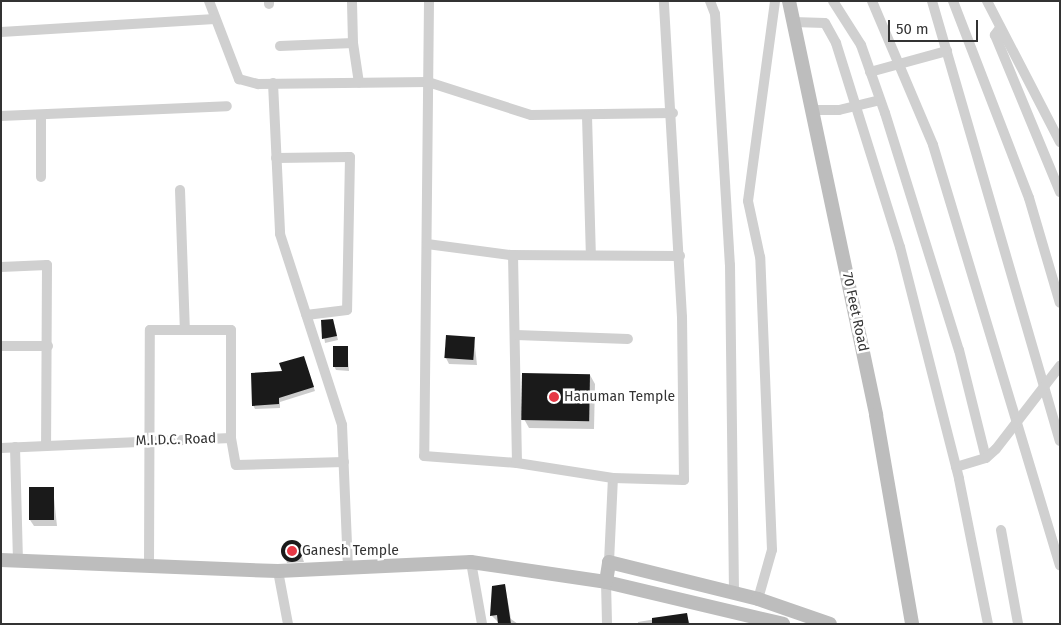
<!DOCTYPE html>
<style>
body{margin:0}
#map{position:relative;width:1061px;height:625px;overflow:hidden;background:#fff;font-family:"Fira Sans",sans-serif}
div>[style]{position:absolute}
.shadow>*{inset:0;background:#0003}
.building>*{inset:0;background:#1a1a1a;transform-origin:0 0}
.round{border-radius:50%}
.street>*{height:10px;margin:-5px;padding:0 5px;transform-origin:5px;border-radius:5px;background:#d0d0d0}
.secondary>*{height:14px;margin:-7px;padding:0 7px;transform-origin:7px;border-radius:7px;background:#bdbdbd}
.dots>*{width:14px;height:14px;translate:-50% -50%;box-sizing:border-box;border:2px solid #fff;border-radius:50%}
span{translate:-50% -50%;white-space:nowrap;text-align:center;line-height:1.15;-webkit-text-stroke:5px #fff;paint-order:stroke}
.street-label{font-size:14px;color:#333}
.poi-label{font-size:14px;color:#333}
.left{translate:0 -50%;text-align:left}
.frame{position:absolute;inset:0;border:2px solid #333;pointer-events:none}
.scale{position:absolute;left:888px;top:20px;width:90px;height:22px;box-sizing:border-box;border:2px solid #333;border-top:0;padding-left:6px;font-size:15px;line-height:18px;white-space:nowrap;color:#333;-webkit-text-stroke:4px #fff;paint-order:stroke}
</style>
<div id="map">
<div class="shadow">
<i style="clip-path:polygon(333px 320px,338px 340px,325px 343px,322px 321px)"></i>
<i style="clip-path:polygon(474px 338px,477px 365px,449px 364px,446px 358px)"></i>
<i style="clip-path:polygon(347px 347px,349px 371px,336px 370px,334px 366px)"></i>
<i style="clip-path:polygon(305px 361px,315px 391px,280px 402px,280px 408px,255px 409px,253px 405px,283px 372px)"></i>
<i style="clip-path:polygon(590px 375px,595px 384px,594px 429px,529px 428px,524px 419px)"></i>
<i style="clip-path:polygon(53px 488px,57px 526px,34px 526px,30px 520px)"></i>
<i style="clip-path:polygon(297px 542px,304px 562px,287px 563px,282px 547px)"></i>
<i style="clip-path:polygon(505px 585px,511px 619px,518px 624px,500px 624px,492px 616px)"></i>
<i style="clip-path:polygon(686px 614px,690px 624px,638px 624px,638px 622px)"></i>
</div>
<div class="building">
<i style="clip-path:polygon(333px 319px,337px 336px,322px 339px,321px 320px)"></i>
<i style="left:446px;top:335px;width:29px;height:23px;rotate:4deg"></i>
<i style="left:333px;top:346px;width:15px;height:21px"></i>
<i style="clip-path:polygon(304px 356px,314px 387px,279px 398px,279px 404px,252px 406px,251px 373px,282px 371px,279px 363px)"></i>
<i style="left:522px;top:373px;width:68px;height:47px;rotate:1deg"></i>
<i style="left:29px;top:487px;width:25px;height:33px"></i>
<i class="round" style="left:281px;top:540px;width:22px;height:22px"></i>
<i style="clip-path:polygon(505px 584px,511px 624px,498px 624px,497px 615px,490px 616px,492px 586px)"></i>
<i style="clip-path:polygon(687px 613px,689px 624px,652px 624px,652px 618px)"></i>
</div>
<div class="street">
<i style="left:209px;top:1px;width:84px;rotate:69deg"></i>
<i style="left:239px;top:79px;width:20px;rotate:15deg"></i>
<i style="left:258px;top:84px;width:170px;rotate:-0.7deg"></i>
<i style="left:428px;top:82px;width:108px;rotate:17.8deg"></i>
<i style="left:531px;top:115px;width:142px;rotate:-0.8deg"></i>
<i style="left:429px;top:1px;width:455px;rotate:90.6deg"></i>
<i style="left:424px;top:456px;width:93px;rotate:4.3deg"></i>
<i style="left:517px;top:463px;width:208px;rotate:-91.1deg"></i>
<i style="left:710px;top:1px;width:14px;rotate:69deg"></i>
<i style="left:715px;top:14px;width:251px;rotate:86.6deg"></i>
<i style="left:730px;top:265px;width:328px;rotate:89.3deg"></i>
<i style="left:833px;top:1px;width:52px;rotate:57.5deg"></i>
<i style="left:861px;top:45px;width:72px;rotate:70.6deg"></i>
<i style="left:885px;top:113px;width:248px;rotate:72.7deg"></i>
<i style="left:959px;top:350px;width:111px;rotate:76deg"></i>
<i style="left:872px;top:1px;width:156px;rotate:67deg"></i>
<i style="left:933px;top:145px;width:439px;rotate:73.2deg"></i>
<i style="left:932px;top:1px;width:458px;rotate:73.8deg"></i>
<i style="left:953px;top:1px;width:211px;rotate:68.9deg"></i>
<i style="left:1029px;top:198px;width:109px;rotate:73.6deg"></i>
<i style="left:987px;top:1px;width:159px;rotate:62.6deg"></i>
<i style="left:269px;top:4px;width:3px;rotate:-90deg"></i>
<i style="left:793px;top:22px;width:32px;rotate:2deg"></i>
<i style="left:825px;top:23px;width:23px;rotate:61deg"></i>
<i style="left:836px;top:43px;width:214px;rotate:72.6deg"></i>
<i style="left:900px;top:247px;width:239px;rotate:75.7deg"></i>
<i style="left:959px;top:479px;width:148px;rotate:78.7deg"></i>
<i style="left:1000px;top:28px;width:9px;rotate:126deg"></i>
<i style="left:995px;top:35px;width:170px;rotate:67.5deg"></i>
<i style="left:1px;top:32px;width:214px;rotate:-3.5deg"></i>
<i style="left:353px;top:43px;width:40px;rotate:81.5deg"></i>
<i style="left:280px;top:46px;width:73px;rotate:-2.4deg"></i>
<i style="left:353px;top:43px;width:42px;rotate:-91.4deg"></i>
<i style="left:870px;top:72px;width:80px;rotate:-15.3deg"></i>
<i style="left:273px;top:83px;width:151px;rotate:87.3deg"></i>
<i style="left:280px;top:234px;width:201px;rotate:72deg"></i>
<i style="left:342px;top:425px;width:143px;rotate:87.6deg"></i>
<i style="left:812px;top:110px;width:27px"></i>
<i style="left:839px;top:110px;width:42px;rotate:-13.7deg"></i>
<i style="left:1px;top:116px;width:226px;rotate:-2.5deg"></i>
<i style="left:587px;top:116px;width:139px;rotate:88.4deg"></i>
<i style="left:276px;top:158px;width:74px;rotate:-0.8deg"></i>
<i style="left:350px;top:157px;width:153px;rotate:91.1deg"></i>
<i style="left:347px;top:310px;width:41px;rotate:173deg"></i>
<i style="left:41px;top:177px;width:62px;rotate:-90deg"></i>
<i style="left:180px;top:190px;width:140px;rotate:88deg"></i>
<i style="left:427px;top:244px;width:84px;rotate:7.5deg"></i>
<i style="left:510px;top:255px;width:170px;rotate:0.3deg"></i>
<i style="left:1px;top:267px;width:46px;rotate:-2.5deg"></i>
<i style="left:47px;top:265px;width:179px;rotate:90.3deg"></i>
<i style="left:516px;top:335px;width:112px;rotate:2deg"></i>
<i style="left:1px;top:346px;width:47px"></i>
<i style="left:15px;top:447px;width:114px;rotate:88.5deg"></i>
<i style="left:1px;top:448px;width:230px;rotate:-2.5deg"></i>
<i style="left:231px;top:438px;width:27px;rotate:80deg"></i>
<i style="left:236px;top:465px;width:108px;rotate:-1.6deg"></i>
<i style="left:517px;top:463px;width:97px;rotate:8.9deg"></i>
<i style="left:956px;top:467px;width:31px;rotate:-17deg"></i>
<i style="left:986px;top:458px;width:13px;rotate:-42deg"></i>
<i style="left:996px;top:449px;width:105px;rotate:-52.4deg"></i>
<i style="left:1001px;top:530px;width:96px;rotate:79.7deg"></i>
<i style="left:471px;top:562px;width:63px;rotate:79.9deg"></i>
<i style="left:609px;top:562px;width:84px;rotate:-87.3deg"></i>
<i style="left:613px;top:478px;width:71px;rotate:1.6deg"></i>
<i style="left:684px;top:480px;width:163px;rotate:-90.7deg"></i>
<i style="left:682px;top:317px;width:317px;rotate:-93.3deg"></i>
<i style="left:149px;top:566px;width:236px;rotate:-89.8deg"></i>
<i style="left:150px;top:330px;width:81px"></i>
<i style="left:231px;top:330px;width:108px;rotate:90deg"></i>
<i style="left:278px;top:571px;width:54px;rotate:79.3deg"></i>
<i style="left:606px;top:582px;width:42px;rotate:88.6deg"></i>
<i style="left:758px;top:599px;width:51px;rotate:-74.1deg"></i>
<i style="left:772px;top:550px;width:293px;rotate:-92.3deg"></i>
<i style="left:760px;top:257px;width:57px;rotate:-102.1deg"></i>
<i style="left:748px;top:201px;width:202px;rotate:-82.3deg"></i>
</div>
<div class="secondary">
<i style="left:789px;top:1px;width:423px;rotate:78.1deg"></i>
<i style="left:876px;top:415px;width:212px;rotate:80.2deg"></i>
<i style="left:1px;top:560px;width:277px;rotate:2.3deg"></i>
<i style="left:278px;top:571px;width:193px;rotate:-2.7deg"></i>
<i style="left:471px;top:562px;width:136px;rotate:8.4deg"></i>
<i style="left:606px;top:582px;width:182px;rotate:13.3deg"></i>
<i style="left:606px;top:582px;width:20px;rotate:-81deg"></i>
<i style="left:609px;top:562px;width:154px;rotate:13.9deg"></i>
<i style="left:758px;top:599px;width:76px;rotate:19.1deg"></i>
</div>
<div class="dots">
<i style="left:554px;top:397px;background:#e63946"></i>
<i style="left:292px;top:551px;background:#e63946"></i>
</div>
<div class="street-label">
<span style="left:855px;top:312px;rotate:78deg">70 Feet Road</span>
<span style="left:176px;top:440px;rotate:-2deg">M.I.D.C. Road</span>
</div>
<div class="poi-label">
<span class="left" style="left:564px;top:397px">Hanuman Temple</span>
<span class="left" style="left:302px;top:551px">Ganesh Temple</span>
</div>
<div class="frame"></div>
<div class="scale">50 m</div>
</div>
